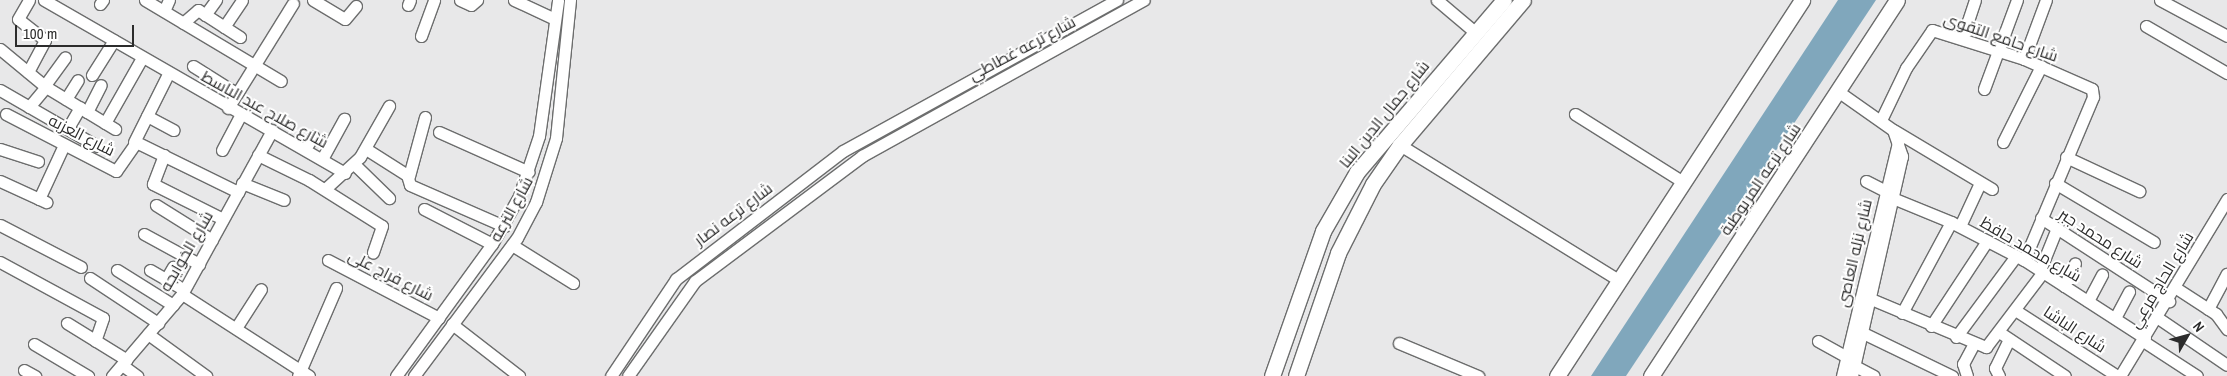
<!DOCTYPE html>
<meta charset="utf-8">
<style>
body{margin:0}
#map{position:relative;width:2227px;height:376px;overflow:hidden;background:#e8e8e9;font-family:"Archivo Narrow",Cairo,sans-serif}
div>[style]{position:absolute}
.water>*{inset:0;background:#80a7bc}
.roads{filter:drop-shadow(1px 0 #6c6d6d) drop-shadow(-1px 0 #6c6d6d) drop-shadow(0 1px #6c6d6d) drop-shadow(0 -1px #6c6d6d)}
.minor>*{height:11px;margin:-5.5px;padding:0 5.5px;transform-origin:5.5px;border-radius:5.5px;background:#fff}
.major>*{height:15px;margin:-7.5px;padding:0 7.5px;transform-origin:7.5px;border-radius:7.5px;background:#fff}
span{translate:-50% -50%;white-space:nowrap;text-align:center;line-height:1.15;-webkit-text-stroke:4px #fff;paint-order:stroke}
.street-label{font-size:16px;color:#2c2c2c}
.north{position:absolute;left:2162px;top:311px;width:50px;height:50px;-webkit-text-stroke:4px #fff;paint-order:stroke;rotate:52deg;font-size:14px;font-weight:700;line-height:20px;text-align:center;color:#2c2c2c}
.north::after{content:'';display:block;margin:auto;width:18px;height:22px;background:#2c2c2c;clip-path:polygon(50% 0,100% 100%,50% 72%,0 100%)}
.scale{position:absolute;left:15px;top:25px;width:119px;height:22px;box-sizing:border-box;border:2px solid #2c2c2c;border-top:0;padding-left:6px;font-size:15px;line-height:18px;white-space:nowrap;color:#2c2c2c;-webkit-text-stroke:4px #fff;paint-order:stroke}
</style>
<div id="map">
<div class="water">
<i style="clip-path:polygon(1838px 0,1876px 0,1626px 376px,1591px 376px)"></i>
</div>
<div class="roads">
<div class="minor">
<i style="left:44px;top:0;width:347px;rotate:29.9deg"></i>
<i style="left:145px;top:0;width:158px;rotate:30.8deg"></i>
<i style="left:313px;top:0;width:37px;rotate:31deg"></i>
<i style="left:345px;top:19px;width:17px;rotate:-50deg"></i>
<i style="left:460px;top:0;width:12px;rotate:24deg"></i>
<i style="left:471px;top:5px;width:8px;rotate:-40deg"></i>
<i style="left:514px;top:0;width:45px;rotate:24.9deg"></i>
<i style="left:1437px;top:0;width:51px;rotate:40.2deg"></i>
<i style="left:2160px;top:0;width:76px;rotate:28.2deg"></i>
<i style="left:100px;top:4px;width:5px;rotate:-53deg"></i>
<i style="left:408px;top:5px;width:5px;rotate:-68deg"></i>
<i style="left:164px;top:11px;width:12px;rotate:-66deg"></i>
<i style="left:205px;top:15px;width:19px;rotate:-54deg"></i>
<i style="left:183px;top:23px;width:20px;rotate:-41deg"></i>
<i style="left:198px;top:10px;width:50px;rotate:32.7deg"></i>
<i style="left:2146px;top:26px;width:94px;rotate:30.1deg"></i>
<i style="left:224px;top:27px;width:32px;rotate:-56deg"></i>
<i style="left:421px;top:36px;width:38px;rotate:-70deg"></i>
<i style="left:1962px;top:39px;width:41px;rotate:-71.6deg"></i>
<i style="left:0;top:49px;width:60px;rotate:39.6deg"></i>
<i style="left:46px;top:87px;width:81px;rotate:31.3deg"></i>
<i style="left:2024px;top:59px;width:63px;rotate:-69.6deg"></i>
<i style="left:193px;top:66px;width:51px;rotate:32.1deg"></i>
<i style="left:28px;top:72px;width:36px;rotate:-62deg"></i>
<i style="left:45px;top:40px;width:34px;rotate:-142deg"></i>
<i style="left:18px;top:19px;width:22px;rotate:-60deg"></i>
<i style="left:92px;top:75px;width:41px;rotate:-57.8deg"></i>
<i style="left:45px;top:85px;width:34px;rotate:-54deg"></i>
<i style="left:1984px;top:89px;width:95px;rotate:-69.7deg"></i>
<i style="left:0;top:90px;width:112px;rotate:30deg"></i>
<i style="left:1839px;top:92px;width:66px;rotate:35.1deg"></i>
<i style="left:1893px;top:130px;width:28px;rotate:71deg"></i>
<i style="left:1902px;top:156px;width:226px;rotate:102.8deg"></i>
<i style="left:66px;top:99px;width:22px;rotate:-58deg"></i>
<i style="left:29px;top:107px;width:26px;rotate:-50deg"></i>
<i style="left:228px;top:108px;width:123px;rotate:-58.2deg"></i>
<i style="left:87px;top:112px;width:30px;rotate:-63deg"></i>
<i style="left:6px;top:114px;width:124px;rotate:27.4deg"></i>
<i style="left:116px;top:171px;width:35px;rotate:-55deg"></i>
<i style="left:136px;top:142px;width:114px;rotate:26.1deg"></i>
<i style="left:1575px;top:114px;width:128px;rotate:32.2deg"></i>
<i style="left:147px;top:116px;width:30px;rotate:28deg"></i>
<i style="left:1881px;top:120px;width:58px;rotate:-64.3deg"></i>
<i style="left:1906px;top:68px;width:46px;rotate:-55.6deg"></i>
<i style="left:1932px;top:30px;width:96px;rotate:17.5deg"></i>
<i style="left:2024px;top:59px;width:74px;rotate:23.8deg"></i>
<i style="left:2092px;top:89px;width:8px;rotate:83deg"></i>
<i style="left:2093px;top:97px;width:177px;rotate:112.9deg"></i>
<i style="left:105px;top:123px;width:75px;rotate:-60.4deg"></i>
<i style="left:68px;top:128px;width:24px;rotate:-60deg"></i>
<i style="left:1895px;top:131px;width:113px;rotate:30.9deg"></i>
<i style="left:439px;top:132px;width:98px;rotate:24deg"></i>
<i style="left:134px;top:142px;width:76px;rotate:-63.4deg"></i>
<i style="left:2003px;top:142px;width:85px;rotate:-63.4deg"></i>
<i style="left:1400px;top:145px;width:259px;rotate:31.7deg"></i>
<i style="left:0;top:149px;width:40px;rotate:18deg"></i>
<i style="left:305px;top:149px;width:15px;rotate:-58deg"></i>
<i style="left:366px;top:149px;width:49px;rotate:32.4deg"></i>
<i style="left:407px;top:175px;width:10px;rotate:73deg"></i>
<i style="left:410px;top:185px;width:103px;rotate:23.6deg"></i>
<i style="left:222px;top:150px;width:41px;rotate:-62.2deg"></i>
<i style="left:164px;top:155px;width:31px;rotate:111deg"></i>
<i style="left:153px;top:184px;width:78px;rotate:26.6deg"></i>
<i style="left:258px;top:155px;width:57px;rotate:26.1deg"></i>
<i style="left:309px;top:180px;width:86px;rotate:32.2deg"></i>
<i style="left:382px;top:226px;width:28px;rotate:109deg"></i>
<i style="left:2066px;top:157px;width:81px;rotate:25deg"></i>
<i style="left:322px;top:159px;width:46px;rotate:-61.2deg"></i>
<i style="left:354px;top:164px;width:49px;rotate:44.2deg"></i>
<i style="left:409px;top:176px;width:61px;rotate:-74.8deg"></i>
<i style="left:0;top:181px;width:51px;rotate:24.5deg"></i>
<i style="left:1866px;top:181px;width:22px;rotate:27deg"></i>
<i style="left:242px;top:183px;width:45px;rotate:22deg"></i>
<i style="left:2055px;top:183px;width:115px;rotate:30.8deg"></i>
<i style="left:325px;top:189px;width:47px;rotate:-42.4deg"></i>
<i style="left:360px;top:157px;width:59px;rotate:-60.4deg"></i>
<i style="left:39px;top:199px;width:60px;rotate:-65.2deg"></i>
<i style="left:1895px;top:199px;width:61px;rotate:22.3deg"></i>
<i style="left:1951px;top:222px;width:82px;rotate:27.5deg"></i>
<i style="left:2024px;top:260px;width:144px;rotate:32.8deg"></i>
<i style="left:156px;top:205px;width:66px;rotate:32deg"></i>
<i style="left:424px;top:209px;width:76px;rotate:27.2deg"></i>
<i style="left:2041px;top:218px;width:153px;rotate:33deg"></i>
<i style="left:0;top:225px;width:91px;rotate:27.4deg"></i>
<i style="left:1960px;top:226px;width:47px;rotate:-65.1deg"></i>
<i style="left:144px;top:234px;width:63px;rotate:28.6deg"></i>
<i style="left:512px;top:245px;width:72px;rotate:31.9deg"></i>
<i style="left:328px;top:260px;width:125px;rotate:27.6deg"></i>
<i style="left:0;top:262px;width:117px;rotate:28.5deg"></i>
<i style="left:103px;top:318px;width:24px;rotate:109deg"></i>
<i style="left:117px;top:270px;width:66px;rotate:32deg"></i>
<i style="left:150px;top:270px;width:39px;rotate:30deg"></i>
<i style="left:2040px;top:270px;width:45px;rotate:-68deg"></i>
<i style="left:90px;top:278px;width:82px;rotate:33.5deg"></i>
<i style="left:166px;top:279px;width:14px;rotate:-60deg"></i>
<i style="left:2064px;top:286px;width:25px;rotate:-64deg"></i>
<i style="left:2176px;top:288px;width:48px;rotate:33deg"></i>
<i style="left:2216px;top:314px;width:19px;rotate:54deg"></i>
<i style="left:182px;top:294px;width:151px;rotate:32.8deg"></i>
<i style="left:1871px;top:299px;width:125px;rotate:22.7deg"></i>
<i style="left:1986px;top:347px;width:94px;rotate:-52.8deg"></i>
<i style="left:2088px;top:301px;width:30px;rotate:-62deg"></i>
<i style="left:2208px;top:309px;width:40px;rotate:-62deg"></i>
<i style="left:2015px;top:310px;width:121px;rotate:32.9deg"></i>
<i style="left:1902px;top:313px;width:103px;rotate:-61.7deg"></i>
<i style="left:2115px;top:318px;width:30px;rotate:-62deg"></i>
<i style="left:2158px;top:318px;width:83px;rotate:34.3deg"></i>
<i style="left:67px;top:323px;width:70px;rotate:31.7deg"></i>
<i style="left:452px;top:324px;width:85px;rotate:37.8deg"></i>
<i style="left:1931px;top:326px;width:102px;rotate:-56.6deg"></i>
<i style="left:236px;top:328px;width:46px;rotate:-57.3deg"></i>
<i style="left:1999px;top:332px;width:79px;rotate:33.7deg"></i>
<i style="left:1863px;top:333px;width:99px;rotate:25.8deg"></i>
<i style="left:148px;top:334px;width:72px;rotate:35.9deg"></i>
<i style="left:1956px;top:337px;width:101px;rotate:-53.5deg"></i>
<i style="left:1818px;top:341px;width:33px;rotate:29deg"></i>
<i style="left:2143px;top:341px;width:64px;rotate:32.9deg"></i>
<i style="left:1399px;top:343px;width:86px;rotate:22.7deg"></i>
<i style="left:34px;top:344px;width:63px;rotate:30.7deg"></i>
<i style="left:122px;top:365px;width:19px;rotate:36deg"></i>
<i style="left:1855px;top:366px;width:21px;rotate:28deg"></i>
<i style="left:24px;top:370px;width:13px;rotate:29deg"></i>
<i style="left:112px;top:376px;width:108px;rotate:-49.5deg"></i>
<i style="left:182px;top:294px;width:187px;rotate:-61.2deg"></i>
<i style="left:298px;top:376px;width:96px;rotate:-66.6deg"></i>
<i style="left:396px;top:376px;width:163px;rotate:-54deg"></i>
<i style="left:492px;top:244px;width:55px;rotate:-60.6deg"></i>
<i style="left:519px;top:196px;width:63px;rotate:-71.6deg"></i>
<i style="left:539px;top:136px;width:137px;rotate:-82deg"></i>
<i style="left:414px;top:376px;width:172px;rotate:-53.3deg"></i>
<i style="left:517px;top:238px;width:41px;rotate:-62.2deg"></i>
<i style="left:536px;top:202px;width:67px;rotate:-72.6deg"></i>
<i style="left:556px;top:138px;width:139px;rotate:-84.2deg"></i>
<i style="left:611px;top:376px;width:117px;rotate:-56.2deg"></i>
<i style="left:676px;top:279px;width:210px;rotate:-37.5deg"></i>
<i style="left:843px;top:151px;width:313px;rotate:-28.9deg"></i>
<i style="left:628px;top:376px;width:116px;rotate:-54.8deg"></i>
<i style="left:695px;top:281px;width:209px;rotate:-36.8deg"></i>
<i style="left:862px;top:156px;width:322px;rotate:-29deg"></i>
<i style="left:1842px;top:376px;width:244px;rotate:-76.5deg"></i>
<i style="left:1967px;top:376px;width:13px;rotate:-108deg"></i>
<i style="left:1963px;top:364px;width:21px;rotate:-62deg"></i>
<i style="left:1999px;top:376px;width:9px;rotate:-117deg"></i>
<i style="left:1995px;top:368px;width:32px;rotate:-64deg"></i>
<i style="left:2120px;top:376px;width:207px;rotate:-58.8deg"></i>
</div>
<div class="major">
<i style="left:1272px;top:376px;width:154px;rotate:-70.6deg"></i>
<i style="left:1323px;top:231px;width:68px;rotate:-60deg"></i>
<i style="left:1357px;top:172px;width:226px;rotate:-49.5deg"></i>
<i style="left:1296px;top:376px;width:130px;rotate:-71.1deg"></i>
<i style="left:1338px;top:253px;width:77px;rotate:-63.1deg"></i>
<i style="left:1373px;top:184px;width:47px;rotate:-55.3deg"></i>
<i style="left:1400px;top:145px;width:190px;rotate:-49.7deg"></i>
<i style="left:1557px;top:376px;width:449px;rotate:-56.9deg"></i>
<i style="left:1651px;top:376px;width:449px;rotate:-56.8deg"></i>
</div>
</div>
<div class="street-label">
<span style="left:2001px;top:37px;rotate:19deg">شارع جامع التقوى</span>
<span style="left:1022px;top:48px;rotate:-28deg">شارع ترعه غطاطي</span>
<span style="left:265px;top:109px;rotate:29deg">شارع صلاح عبد الباسط</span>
<span style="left:1384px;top:114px;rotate:-51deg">شارع جمال الدين البنا</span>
<span style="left:82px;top:135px;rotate:27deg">شارع العزبه</span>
<span style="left:1760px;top:179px;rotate:-56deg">شارع ترعه المريوطية</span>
<span style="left:511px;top:209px;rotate:-61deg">شارع الترعه</span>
<span style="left:733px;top:214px;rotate:-37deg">شارع ترعه نصار</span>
<span style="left:2101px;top:238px;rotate:33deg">شارع محمد جبر</span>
<span style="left:2031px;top:249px;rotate:30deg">شارع محمد حافظ</span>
<span style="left:186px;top:251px;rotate:-60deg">شارع الخوايجه</span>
<span style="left:1854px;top:253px;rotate:-77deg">شارع نزله العاصى</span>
<span style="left:391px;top:275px;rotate:27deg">شارع فراج على</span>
<span style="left:2161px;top:280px;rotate:-59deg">شارع الحاج مرعي</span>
<span style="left:2075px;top:329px;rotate:33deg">شارع الباشا</span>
</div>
<div class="north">N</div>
<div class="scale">100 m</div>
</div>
